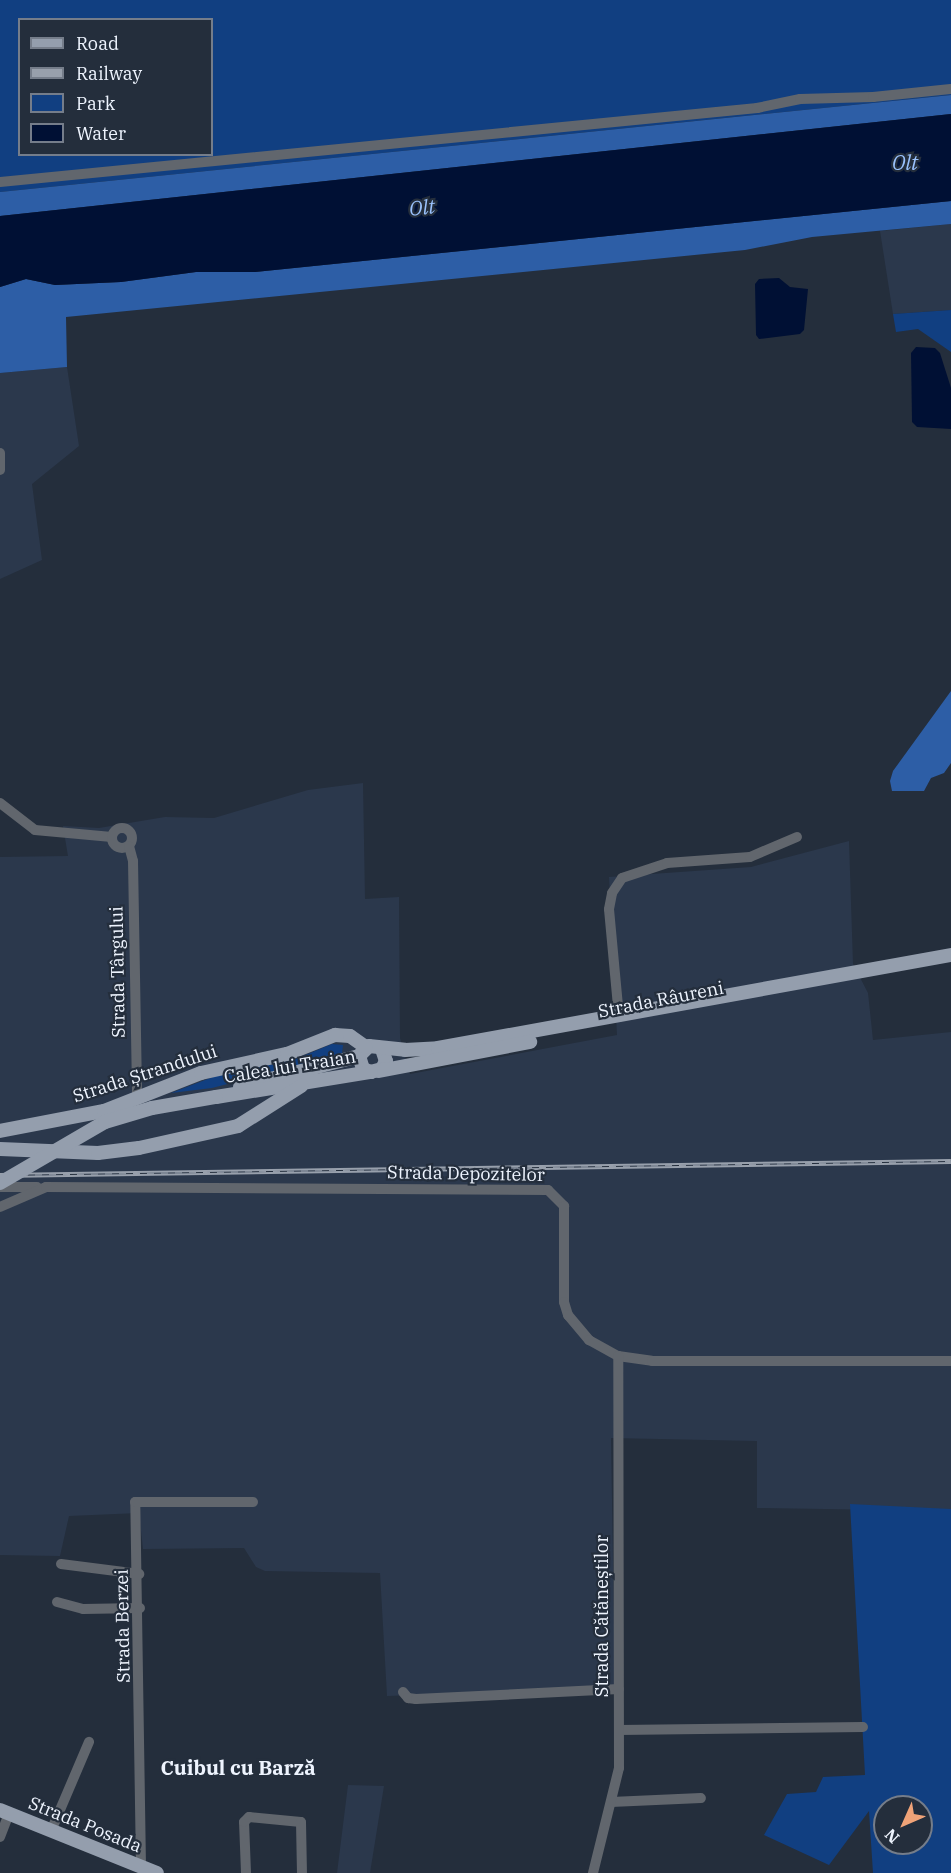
<!DOCTYPE html>
<meta charset="utf-8">
<style>
body{margin:0}
#map{position:relative;width:951px;height:1873px;overflow:hidden;background:#242e3c;font-family:"IBM Plex Serif",serif}
div>[style]{position:absolute}
[style*='--x']{left:calc(var(--x)*1px);top:calc(var(--y)*1px);width:calc(var(--w)*1px);rotate:calc(var(--a)*1deg)}
.built>*{inset:0;background:#2b384c}
.green>*{inset:0;background:#113f81}
.forest>*{inset:0;background:#2d5ea6}
.water>*{inset:0;background:#001034}
.minor>*{height:10px;margin:-5px;padding:0 5px;transform-origin:5px;border-radius:5px;background:#61666d}
.minor>.ring{margin:-5px;padding:0;box-sizing:content-box;background:none;border:10px solid #61666d;border-radius:50%}
.major>*{height:14px;margin:-7px;padding:0 7px;transform-origin:7px;border-radius:7px;background:#949ead}
.rail>*{height:4.5px;margin-top:-2.25px;transform-origin:0;background:repeating-linear-gradient(90deg,#242e3c 0 7px,#98a0ac 0 14px);box-sizing:border-box;border-block:2px solid #98a0ac}
.major-bridge>*{height:14px;margin:-7px;padding:0 7px;transform-origin:7px;border-radius:7px;background:#949ead}
span{translate:-50% -50%;white-space:nowrap;text-align:center;line-height:1.15;-webkit-text-stroke:4.5px #242e3c;paint-order:stroke}
.street-label{font-size:18px;color:#eef4fe}
.water-label{font-size:20px;color:#9ac2fd;font-style:italic}
.neighbourhood-label{font-size:20px;color:#eef4fe;font-weight:700}
.legend{position:absolute;left:18px;top:18px;width:195px;height:138px;box-sizing:border-box;background:#242e3c;border:2px solid #757d8a;margin:0;padding:8px 10px;list-style:none;font-size:18px;color:#eef4fe}
.legend li{display:flex;align-items:center;gap:12px;height:30px}
.legend b{width:30px;border:2px solid #757d8a}
.north{position:absolute;left:873px;top:1795px;width:60px;height:60px;box-sizing:border-box;background:#242e3c;border:2px solid #757d8a;border-radius:50%;rotate:225deg;font-size:16px;font-weight:700;line-height:24px;text-align:center;color:#eef4fe}
.north::after{content:'';display:block;margin:auto;width:21px;height:27px;background:#f0a378;clip-path:polygon(50% 0,100% 100%,50% 72%,0 100%)}
</style>
<div id="map">
<div class="built">
<div style="clip-path:polygon(951px 224px,951px 310px,893px 314px,880px 231px)"></div>
<div style="clip-path:polygon(67px 367px,79px 446px,32px 484px,42px 560px,0 579px,0 373px)"></div>
<div style="clip-path:polygon(363px 783px,365px 899px,399px 897px,400px 1038px,410px 1074px,617px 1035px,609px 877px,751px 867px,849px 841px,853px 964px,868px 993px,873px 1040px,951px 1032px,951px 1511px,757px 1508px,757px 1441px,611px 1438px,615px 1688px,387px 1696px,380px 1573px,265px 1571px,256px 1567px,244px 1548px,143px 1549px,139px 1513px,69px 1516px,60px 1556px,0 1555px,0 857px,68px 856px,63px 826px,99px 828px,165px 817px,214px 818px,308px 790px)"></div>
<div style="clip-path:polygon(348px 1785px,384px 1786px,370px 1873px,337px 1873px)"></div>
</div>
<div class="green">
<div style="clip-path:polygon(evenodd,0 0,951px 0,951px 95px,0 192px,0 0,20px 20px,212px 20px,212px 154px,20px 154px,20px 20px)"></div>
<div style="clip-path:polygon(951px 310px,951px 352px,918px 329px,896px 332px,893px 314px)"></div>
<div style="clip-path:polygon(332px 1044px,343px 1045px,342px 1054px,212px 1088px,171px 1093px,221px 1074px,291px 1061px)"></div>
<div style="clip-path:polygon(evenodd,850px 1504px,951px 1509px,951px 1873px,873px 1873px,869px 1811px,829px 1865px,764px 1835px,787px 1794px,816px 1792px,823px 1777px,865px 1775px,850px 1504px,885px 1807px,921px 1807px,921px 1843px,885px 1843px,885px 1807px)"></div>
</div>
<div class="forest">
<div style="clip-path:polygon(951px 95px,951px 114px,0 216px,0 192px)"></div>
<div style="clip-path:polygon(951px 201px,951px 224px,812px 237px,745px 250px,66px 317px,67px 367px,0 373px,0 287px,26px 279px,55px 285px,121px 282px,196px 272px,255px 272px)"></div>
<div style="clip-path:polygon(951px 691px,951px 763px,944px 773px,931px 778px,924px 791px,892px 791px,890px 781px,893px 771px)"></div>
</div>
<div class="water">
<div style="clip-path:polygon(951px 114px,951px 201px,255px 272px,196px 272px,121px 282px,55px 285px,26px 279px,0 287px,0 216px)"></div>
<div style="clip-path:polygon(779px 278px,790px 287px,808px 289px,804px 330px,800px 334px,759px 339px,756px 335px,755px 284px,759px 279px)"></div>
<div style="clip-path:polygon(916px 347px,935px 348px,940px 353px,951px 388px,951px 429px,917px 427px,912px 422px,911px 353px)"></div>
</div>
<div class="minor">
<div style="--x:0;--y:182;--w:761;--a:-5.58"></div>
<div style="--x:757;--y:108;--w:44;--a:-11.8"></div>
<div style="--x:800;--y:99;--w:73;--a:-1.6"></div>
<div style="--x:873;--y:97;--w:78;--a:-5.9"></div>
<div style="--x:0;--y:453;--w:17;--a:90"></div>
<div style="--x:0;--y:803;--w:44;--a:37.6"></div>
<div style="--x:35;--y:830;--w:77;--a:5.2"></div>
<div class="ring" style="left:112px;top:828px;width:10px;height:10px"></div>
<div style="--x:129;--y:846;--w:16;--a:75"></div>
<div style="--x:133;--y:861;--w:238;--a:89"></div>
<div style="--x:619;--y:1017;--w:108;--a:-95.3"></div>
<div style="--x:609;--y:909;--w:16;--a:-79"></div>
<div style="--x:612;--y:893;--w:18;--a:-56"></div>
<div style="--x:622;--y:878;--w:47;--a:-18.4"></div>
<div style="--x:667;--y:863;--w:83;--a:-4.1"></div>
<div style="--x:750;--y:857;--w:51;--a:-23.1"></div>
<div style="--x:0;--y:1187;--w:37;--a:0"></div>
<div style="--x:0;--y:1207;--w:50;--a:-23.5"></div>
<div style="--x:46;--y:1187;--w:502;--a:0.34"></div>
<div style="--x:548;--y:1190;--w:23;--a:45"></div>
<div style="--x:564;--y:1206;--w:96;--a:90"></div>
<div style="--x:564;--y:1302;--w:14;--a:73"></div>
<div style="--x:568;--y:1315;--w:33;--a:50"></div>
<div style="--x:589;--y:1340;--w:33;--a:29"></div>
<div style="--x:618;--y:1356;--w:34;--a:8"></div>
<div style="--x:652;--y:1361;--w:299;--a:0"></div>
<div style="--x:61;--y:1564;--w:79;--a:7.3"></div>
<div style="--x:57;--y:1602;--w:27;--a:15"></div>
<div style="--x:83;--y:1609;--w:57;--a:-1"></div>
<div style="--x:403;--y:1692;--w:8;--a:50"></div>
<div style="--x:408;--y:1698;--w:8;--a:7"></div>
<div style="--x:416;--y:1699;--w:203;--a:-2.8"></div>
<div style="--x:619;--y:1730;--w:244;--a:-0.7"></div>
<div style="--x:611;--y:1802;--w:90;--a:-2.5"></div>
<div style="--x:51;--y:1831;--w:97;--a:-66.9"></div>
<div style="--x:0;--y:1837;--w:25;--a:-69"></div>
<div style="--x:141;--y:1867;--w:365;--a:-90.9"></div>
<div style="--x:135;--y:1502;--w:118;--a:0"></div>
<div style="--x:246;--y:1873;--w:51;--a:-92.2"></div>
<div style="--x:244;--y:1822;--w:7;--a:-45"></div>
<div style="--x:249;--y:1817;--w:52;--a:5.5"></div>
<div style="--x:301;--y:1822;--w:51;--a:88.9"></div>
<div style="--x:593;--y:1873;--w:108;--a:-76.1"></div>
<div style="--x:619;--y:1768;--w:412;--a:-90.1"></div>
</div>
<div class="major">
<div style="--x:382;--y:1049;--w:13;--a:72"></div>
<div style="--x:386;--y:1061;--w:9;--a:117"></div>
<div style="--x:382;--y:1069;--w:11;--a:165"></div>
<div style="--x:371;--y:1072;--w:9;--a:-159"></div>
<div style="--x:363;--y:1069;--w:14;--a:-107"></div>
<div style="--x:359;--y:1056;--w:14;--a:-45"></div>
<div style="--x:369;--y:1046;--w:36;--a:6"></div>
<div style="--x:405;--y:1050;--w:33;--a:-3"></div>
<div style="--x:438;--y:1048;--w:521;--a:-10.28"></div>
<div style="--x:379;--y:1071;--w:154;--a:-10.9"></div>
<div style="--x:240;--y:1087;--w:123;--a:-14.6"></div>
<div style="--x:216;--y:1097;--w:157;--a:-9.2"></div>
<div style="--x:0;--y:1131;--w:106;--a:-10.9"></div>
<div style="--x:104;--y:1111;--w:104;--a:-21.4"></div>
<div style="--x:201;--y:1073;--w:88;--a:-12.5"></div>
<div style="--x:287;--y:1054;--w:52;--a:-21.6"></div>
<div style="--x:335;--y:1035;--w:15;--a:4"></div>
<div style="--x:350;--y:1036;--w:19;--a:35"></div>
<div style="--x:0;--y:1149;--w:98;--a:2.3"></div>
<div style="--x:98;--y:1153;--w:41;--a:-7"></div>
<div style="--x:139;--y:1148;--w:101;--a:-12.5"></div>
<div style="--x:238;--y:1126;--w:75;--a:-32.4"></div>
<div style="--x:0;--y:1810;--w:169;--a:21.9"></div>
</div>
<div class="rail">
<div style="--x:0;--y:1175;--w:951;--a:-0.84"></div>
</div>
<div class="major-bridge">
<div style="--x:0;--y:1183;--w:121;--a:-30.2"></div>
<div style="--x:105;--y:1122;--w:49;--a:-16.6"></div>
<div style="--x:152;--y:1108;--w:65;--a:-9.8"></div>
</div>
<div class="street-label">
<span style="left:118px;top:972px;rotate:-91deg">Strada Târgului</span>
<span style="left:661px;top:1000px;rotate:-11deg">Strada Râureni</span>
<span style="left:290px;top:1067px;rotate:-9deg">Calea lui Traian</span>
<span style="left:145px;top:1074px;rotate:-18deg">Strada Ștrandului</span>
<span style="left:466px;top:1174px;rotate:1deg">Strada Depozitelor</span>
<span style="left:602px;top:1616px;rotate:-90deg">Strada Cătăneștilor</span>
<span style="left:123px;top:1626px;rotate:-91deg">Strada Berzei</span>
<span style="left:85px;top:1825px;rotate:22deg">Strada Posada</span>
</div>
<div class="water-label">
<span style="left:905px;top:162px">Olt</span>
<span style="left:422px;top:207px;rotate:-6deg">Olt</span>
</div>
<div class="neighbourhood-label">
<span style="left:238px;top:1767px">Cuibul cu Barză</span>
</div>
<ul class="legend">
<li><b style="height:8px;background:#949ead"></b>Road</li>
<li><b style="height:8px;background:#98a0ac"></b>Railway</li>
<li><b style="height:16px;background:#113f81"></b>Park</li>
<li><b style="height:16px;background:#001034"></b>Water</li>
</ul>
<div class="north">N</div>
</div>
